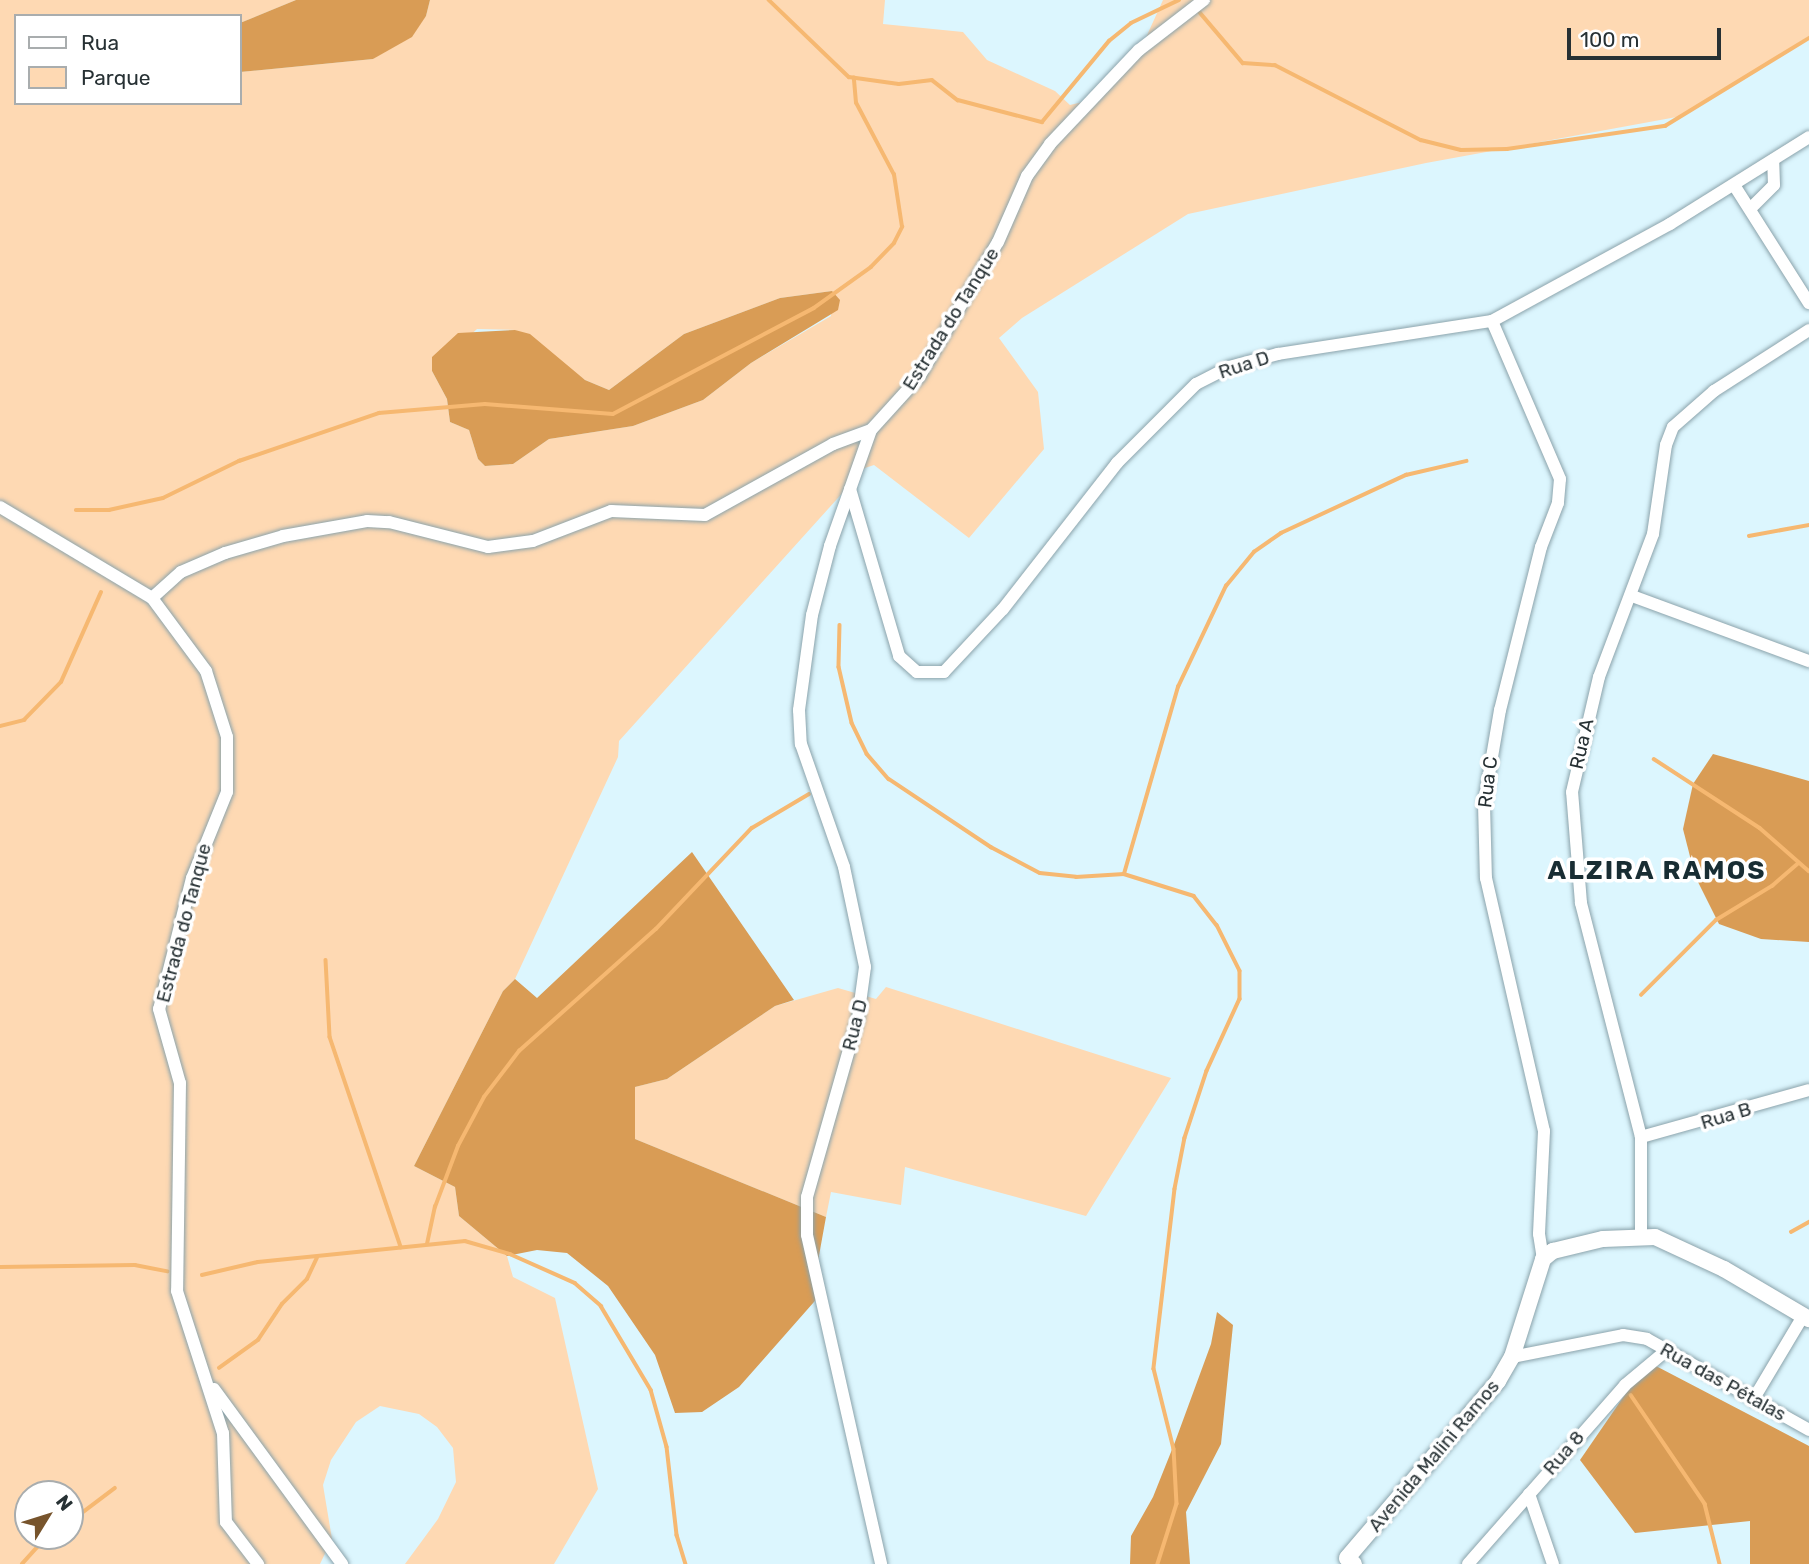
<!DOCTYPE html>
<meta charset="utf-8">
<style>
body{margin:0}
#map{position:relative;width:1809px;height:1564px;overflow:hidden;background:#dcf6fe;font-family:Rubik,sans-serif}
div>[style]{position:absolute}
[style*='--x']{left:calc(var(--x)*1px);top:calc(var(--y)*1px);width:calc(var(--w)*1px);rotate:calc(var(--a)*1deg)}
.green>*{inset:0;background:#fed9b3}
.forest>*{inset:0;background:#d99c55}
.stream>*{height:3.5px;margin:-1.75px;padding:0 1.75px;transform-origin:1.75px;border-radius:1.75px;background:#f6b871}
.roads{filter:drop-shadow(0 0 2px #8ba3ab) drop-shadow(0 0 2px #8ba3ab)}
.minor>*{height:12px;margin:-6px;padding:0 6px;transform-origin:6px;border-radius:6px;background:#fff}
.tertiary>*{height:16px;margin:-8px;padding:0 8px;transform-origin:8px;border-radius:8px;background:#fff}
span{translate:-50% -50%;white-space:nowrap;text-align:center;line-height:1.15;-webkit-text-stroke:7px #fff;paint-order:stroke}
.street-label{font-size:19px;color:#273134}
.district-label{font-size:26px;color:#182d33;font-weight:700;letter-spacing:2px}
.legend{position:absolute;left:14px;top:14px;width:228px;height:91px;box-sizing:border-box;background:#fff;border:2px solid #a9adae;margin:0;padding:9px 12px;list-style:none;font-size:21px;color:#273134}
.legend li{display:flex;align-items:center;gap:14px;height:35px}
.legend b{width:35px;border:2px solid #a9adae}
.north{position:absolute;left:14px;top:1480px;width:70px;height:70px;box-sizing:border-box;background:#fff;border:2px solid #a9adae;border-radius:50%;rotate:52deg;font-size:19px;font-weight:700;line-height:28px;text-align:center;color:#273134}
.north::after{content:'';display:block;margin:auto;width:24px;height:32px;background:#77542c;clip-path:polygon(50% 0,100% 100%,50% 72%,0 100%)}
.scale{position:absolute;left:1567px;top:28px;width:154px;height:32px;box-sizing:border-box;border:4px solid #273134;border-top:0;padding-left:9px;font-size:21px;line-height:24px;white-space:nowrap;color:#273134;-webkit-text-stroke:5px #fff;paint-order:stroke}
</style>
<div id="map">
<div class="green">
<div style="clip-path:polygon(evenodd,0 0,296px 0,240px 23px,240px 16px,16px 16px,16px 103px,240px 103px,240px 72px,373px 59px,426px 16px,430px 0,885px 0,883px 24px,963px 32px,987px 60px,1055px 91px,1070px 105px,1095px 99px,1138px 55px,1163px 0,1809px 0,1809px 36px,1682px 116px,1426px 163px,1188px 214px,1022px 318px,999px 338px,1038px 392px,1044px 449px,969px 538px,874px 465px,865px 468px,619px 741px,618px 757px,515px 979px,503px 991px,414px 1166px,455px 1187px,459px 1216px,507px 1256px,513px 1277px,555px 1298px,598px 1489px,554px 1564px,405px 1564px,438px 1519px,456px 1482px,453px 1448px,437px 1427px,419px 1414px,380px 1406px,356px 1422px,331px 1460px,323px 1485px,332px 1539px,320px 1564px,0 1564px,0 0,832px 291px,831px 316px,751px 363px,703px 400px,633px 426px,549px 439px,513px 464px,485px 466px,478px 459px,469px 430px,450px 422px,447px 399px,432px 371px,477px 329px,515px 330px,585px 380px,609px 390px,684px 334px,780px 298px,832px 291px,0 0,28px 1494px,70px 1494px,70px 1536px,28px 1536px,28px 1494px)"></div>
<div style="clip-path:polygon(886px 987px,1171px 1078px,1086px 1216px,905px 1167px,901px 1205px,831px 1192px,826px 1217px,635px 1139px,635px 1087px,667px 1079px,775px 1006px,838px 988px,876px 999px)"></div>
</div>
<div class="forest">
<div style="clip-path:polygon(296px 0,430px 0,426px 16px,412px 37px,373px 59px,240px 72px,240px 23px)"></div>
<div style="clip-path:polygon(832px 291px,840px 300px,838px 310px,751px 363px,703px 400px,633px 426px,549px 439px,513px 464px,485px 466px,478px 459px,469px 430px,450px 422px,447px 399px,432px 371px,432px 357px,458px 333px,515px 330px,530px 334px,585px 380px,609px 390px,684px 334px,780px 298px)"></div>
<div style="clip-path:polygon(1713px 754px,1809px 781px,1809px 942px,1761px 939px,1719px 924px,1695px 876px,1683px 829px,1693px 784px)"></div>
<div style="clip-path:polygon(692px 852px,794px 1000px,775px 1006px,667px 1079px,635px 1087px,635px 1139px,826px 1217px,816px 1272px,821px 1294px,739px 1387px,702px 1412px,675px 1413px,655px 1355px,608px 1286px,567px 1253px,537px 1250px,507px 1256px,459px 1216px,455px 1187px,414px 1166px,503px 991px,515px 979px,537px 998px)"></div>
<div style="clip-path:polygon(1217px 1312px,1233px 1325px,1221px 1444px,1186px 1512px,1190px 1564px,1130px 1564px,1131px 1536px,1153px 1497px,1175px 1442px,1211px 1344px)"></div>
<div style="clip-path:polygon(1654px 1365px,1809px 1446px,1809px 1564px,1750px 1564px,1750px 1521px,1635px 1533px,1580px 1460px,1635px 1380px)"></div>
</div>
<div class="stream">
<div style="--x:769;--y:0;--w:111;--a:43.9"></div>
<div style="--x:849;--y:77;--w:50;--a:8"></div>
<div style="--x:899;--y:84;--w:33;--a:-7"></div>
<div style="--x:932;--y:80;--w:33;--a:38"></div>
<div style="--x:958;--y:100;--w:87;--a:14.7"></div>
<div style="--x:1042;--y:122;--w:105;--a:-50.4"></div>
<div style="--x:1109;--y:41;--w:28;--a:-39"></div>
<div style="--x:1131;--y:23;--w:53;--a:-25.6"></div>
<div style="--x:1197;--y:9;--w:71;--a:49.6"></div>
<div style="--x:1243;--y:63;--w:32;--a:4"></div>
<div style="--x:1275;--y:65;--w:164;--a:27.2"></div>
<div style="--x:1421;--y:140;--w:41;--a:14"></div>
<div style="--x:1461;--y:150;--w:46;--a:-1.2"></div>
<div style="--x:1507;--y:149;--w:160;--a:-8.3"></div>
<div style="--x:1665;--y:126;--w:169;--a:-31.4"></div>
<div style="--x:76;--y:510;--w:33;--a:0"></div>
<div style="--x:109;--y:510;--w:55;--a:-12.5"></div>
<div style="--x:163;--y:498;--w:85;--a:-26"></div>
<div style="--x:239;--y:461;--w:148;--a:-18.9"></div>
<div style="--x:379;--y:413;--w:106;--a:-4.9"></div>
<div style="--x:485;--y:404;--w:128;--a:4.5"></div>
<div style="--x:613;--y:414;--w:227;--a:-27.8"></div>
<div style="--x:814;--y:308;--w:70;--a:-35.7"></div>
<div style="--x:871;--y:267;--w:33;--a:-46"></div>
<div style="--x:894;--y:243;--w:18;--a:-63"></div>
<div style="--x:902;--y:227;--w:53;--a:-98.7"></div>
<div style="--x:894;--y:175;--w:81;--a:-117.8"></div>
<div style="--x:856;--y:103;--w:25;--a:-95"></div>
<div style="--x:1749;--y:536;--w:61;--a:-10.4"></div>
<div style="--x:840;--y:625;--w:42;--a:91.4"></div>
<div style="--x:839;--y:667;--w:57;--a:76.9"></div>
<div style="--x:852;--y:723;--w:34;--a:64"></div>
<div style="--x:867;--y:754;--w:33;--a:49"></div>
<div style="--x:889;--y:779;--w:123;--a:33.7"></div>
<div style="--x:991;--y:847;--w:55;--a:28"></div>
<div style="--x:1040;--y:873;--w:36;--a:6"></div>
<div style="--x:1076;--y:877;--w:48;--a:-3.6"></div>
<div style="--x:1124;--y:874;--w:73;--a:17.4"></div>
<div style="--x:1194;--y:896;--w:37;--a:52"></div>
<div style="--x:1217;--y:925;--w:51;--a:63.4"></div>
<div style="--x:1240;--y:971;--w:28;--a:90"></div>
<div style="--x:1240;--y:999;--w:79;--a:114.6"></div>
<div style="--x:1207;--y:1071;--w:71;--a:108.2"></div>
<div style="--x:1185;--y:1138;--w:52;--a:101.1"></div>
<div style="--x:1175;--y:1189;--w:181;--a:96.7"></div>
<div style="--x:1154;--y:1369;--w:82;--a:76"></div>
<div style="--x:1174;--y:1449;--w:55;--a:86.9"></div>
<div style="--x:1177;--y:1504;--w:63;--a:107.6"></div>
<div style="--x:0;--y:726;--w:25;--a:-14"></div>
<div style="--x:24;--y:720;--w:53;--a:-45.8"></div>
<div style="--x:61;--y:682;--w:98;--a:-66"></div>
<div style="--x:1654;--y:759;--w:126;--a:33.1"></div>
<div style="--x:1760;--y:828;--w:65;--a:41.3"></div>
<div style="--x:1124;--y:874;--w:195;--a:-73.9"></div>
<div style="--x:1178;--y:687;--w:112;--a:-64.6"></div>
<div style="--x:1226;--y:586;--w:44;--a:-50.5"></div>
<div style="--x:1254;--y:552;--w:33;--a:-35"></div>
<div style="--x:1281;--y:533;--w:138;--a:-24.9"></div>
<div style="--x:1406;--y:475;--w:62;--a:-13.1"></div>
<div style="--x:326;--y:960;--w:77;--a:87"></div>
<div style="--x:330;--y:1037;--w:222;--a:71.3"></div>
<div style="--x:1641;--y:995;--w:106;--a:-45"></div>
<div style="--x:1716;--y:920;--w:66;--a:-31.3"></div>
<div style="--x:1772;--y:886;--w:35;--a:-41"></div>
<div style="--x:1791;--y:1232;--w:21;--a:-29"></div>
<div style="--x:427;--y:1244;--w:38;--a:-78"></div>
<div style="--x:435;--y:1207;--w:65;--a:-69.3"></div>
<div style="--x:458;--y:1146;--w:55;--a:-62"></div>
<div style="--x:484;--y:1097;--w:58;--a:-52.7"></div>
<div style="--x:519;--y:1051;--w:183;--a:-41.7"></div>
<div style="--x:656;--y:929;--w:139;--a:-46.5"></div>
<div style="--x:752;--y:828;--w:66;--a:-30.8"></div>
<div style="--x:0;--y:1267;--w:135;--a:-0.8"></div>
<div style="--x:135;--y:1265;--w:33;--a:11"></div>
<div style="--x:202;--y:1275;--w:57;--a:-13.1"></div>
<div style="--x:258;--y:1262;--w:208;--a:-5.8"></div>
<div style="--x:465;--y:1241;--w:47;--a:16.1"></div>
<div style="--x:510;--y:1254;--w:71;--a:24"></div>
<div style="--x:575;--y:1283;--w:35;--a:41"></div>
<div style="--x:601;--y:1306;--w:98;--a:59.2"></div>
<div style="--x:651;--y:1390;--w:59;--a:74.3"></div>
<div style="--x:667;--y:1447;--w:89;--a:83.5"></div>
<div style="--x:677;--y:1535;--w:30;--a:73"></div>
<div style="--x:219;--y:1368;--w:48;--a:-35.7"></div>
<div style="--x:258;--y:1340;--w:43;--a:-56.3"></div>
<div style="--x:282;--y:1304;--w:35;--a:-45"></div>
<div style="--x:307;--y:1279;--w:23;--a:-65"></div>
<div style="--x:1631;--y:1395;--w:132;--a:55.8"></div>
<div style="--x:1705;--y:1504;--w:62;--a:76"></div>
<div style="--x:70;--y:1522;--w:56;--a:-37.1"></div>
<div style="--x:22;--y:1564;--w:38;--a:-48"></div>
</div>
<div class="roads">
<div class="minor">
<div style="--x:1734;--y:185;--w:140;--a:57.6"></div>
<div style="--x:1750;--y:209;--w:34;--a:-45"></div>
<div style="--x:1774;--y:185;--w:25;--a:-92"></div>
<div style="--x:1492;--y:321;--w:172;--a:66.7"></div>
<div style="--x:1560;--y:479;--w:24;--a:95"></div>
<div style="--x:1558;--y:503;--w:47;--a:111.1"></div>
<div style="--x:1541;--y:547;--w:168;--a:104.1"></div>
<div style="--x:1500;--y:710;--w:95;--a:99.7"></div>
<div style="--x:1484;--y:804;--w:74;--a:88.5"></div>
<div style="--x:1486;--y:878;--w:260;--a:77.1"></div>
<div style="--x:1544;--y:1131;--w:103;--a:92.8"></div>
<div style="--x:1539;--y:1234;--w:25;--a:81"></div>
<div style="--x:871;--y:430;--w:123;--a:109.5"></div>
<div style="--x:830;--y:546;--w:71;--a:104.6"></div>
<div style="--x:812;--y:615;--w:96;--a:97.8"></div>
<div style="--x:799;--y:710;--w:34;--a:87"></div>
<div style="--x:801;--y:744;--w:130;--a:70.7"></div>
<div style="--x:844;--y:867;--w:102;--a:78.1"></div>
<div style="--x:865;--y:967;--w:51;--a:97.8"></div>
<div style="--x:858;--y:1018;--w:186;--a:105.9"></div>
<div style="--x:807;--y:1197;--w:38;--a:90"></div>
<div style="--x:807;--y:1235;--w:337;--a:77.3"></div>
<div style="--x:850;--y:489;--w:174;--a:73.6"></div>
<div style="--x:899;--y:656;--w:24;--a:42"></div>
<div style="--x:917;--y:672;--w:27;--a:0"></div>
<div style="--x:944;--y:672;--w:86;--a:-46.9"></div>
<div style="--x:1003;--y:609;--w:185;--a:-52"></div>
<div style="--x:1117;--y:463;--w:112;--a:-45"></div>
<div style="--x:1196;--y:384;--w:37;--a:-27"></div>
<div style="--x:1229;--y:367;--w:51;--a:-14.9"></div>
<div style="--x:1278;--y:354;--w:217;--a:-8.8"></div>
<div style="--x:1492;--y:321;--w:203;--a:-28.6"></div>
<div style="--x:1670;--y:224;--w:164;--a:-32"></div>
<div style="--x:0;--y:507;--w:177;--a:30.9"></div>
<div style="--x:152;--y:598;--w:91;--a:53.5"></div>
<div style="--x:206;--y:671;--w:69;--a:72.3"></div>
<div style="--x:227;--y:737;--w:55;--a:90"></div>
<div style="--x:227;--y:792;--w:93;--a:112.1"></div>
<div style="--x:192;--y:878;--w:135;--a:104.1"></div>
<div style="--x:159;--y:1009;--w:77;--a:74.2"></div>
<div style="--x:180;--y:1083;--w:208;--a:90.8"></div>
<div style="--x:177;--y:1291;--w:149;--a:72.1"></div>
<div style="--x:223;--y:1433;--w:89;--a:88.1"></div>
<div style="--x:226;--y:1522;--w:53;--a:52.7"></div>
<div style="--x:1632;--y:596;--w:189;--a:20.2"></div>
<div style="--x:152;--y:598;--w:39;--a:-42"></div>
<div style="--x:181;--y:572;--w:48;--a:-23.4"></div>
<div style="--x:225;--y:553;--w:60;--a:-16.3"></div>
<div style="--x:283;--y:536;--w:85;--a:-10.1"></div>
<div style="--x:367;--y:521;--w:22;--a:3"></div>
<div style="--x:389;--y:522;--w:102;--a:14.2"></div>
<div style="--x:488;--y:547;--w:45;--a:-7.6"></div>
<div style="--x:533;--y:541;--w:84;--a:-21"></div>
<div style="--x:611;--y:511;--w:94;--a:2.4"></div>
<div style="--x:705;--y:515;--w:146;--a:-29"></div>
<div style="--x:833;--y:444;--w:40;--a:-20.2"></div>
<div style="--x:871;--y:430;--w:72;--a:-47.8"></div>
<div style="--x:919;--y:377;--w:156;--a:-59.7"></div>
<div style="--x:998;--y:242;--w:72;--a:-66.3"></div>
<div style="--x:1027;--y:176;--w:39;--a:-54"></div>
<div style="--x:1050;--y:144;--w:129;--a:-46.6"></div>
<div style="--x:1139;--y:50;--w:82;--a:-37.6"></div>
<div style="--x:1641;--y:1137;--w:174;--a:-15.6"></div>
<div style="--x:1641;--y:1235;--w:98;--a:-90"></div>
<div style="--x:1641;--y:1137;--w:242;--a:-104.4"></div>
<div style="--x:1581;--y:903;--w:111;--a:-94.6"></div>
<div style="--x:1572;--y:792;--w:118;--a:-76.8"></div>
<div style="--x:1599;--y:677;--w:153;--a:-69.3"></div>
<div style="--x:1653;--y:534;--w:90;--a:-81.7"></div>
<div style="--x:1666;--y:445;--w:19;--a:-69"></div>
<div style="--x:1673;--y:427;--w:55;--a:-41.3"></div>
<div style="--x:1714;--y:391;--w:113;--a:-32.7"></div>
<div style="--x:1512;--y:1357;--w:113;--a:-11.2"></div>
<div style="--x:1623;--y:1335;--w:24;--a:9"></div>
<div style="--x:1647;--y:1339;--w:186;--a:29.3"></div>
<div style="--x:214;--y:1389;--w:217;--a:53.8"></div>
<div style="--x:1753;--y:1400;--w:98;--a:-59.2"></div>
<div style="--x:1529;--y:1494;--w:74;--a:71.1"></div>
<div style="--x:1468;--y:1564;--w:238;--a:-48.7"></div>
<div style="--x:1625;--y:1385;--w:56;--a:-39.9"></div>
</div>
<div class="tertiary">
<div style="--x:1354;--y:1564;--w:9;--a:-139"></div>
<div style="--x:1347;--y:1558;--w:233;--a:-49.5"></div>
<div style="--x:1498;--y:1381;--w:28;--a:-60"></div>
<div style="--x:1512;--y:1357;--w:103;--a:-72.4"></div>
<div style="--x:1543;--y:1259;--w:13;--a:-39"></div>
<div style="--x:1553;--y:1251;--w:51;--a:-13.5"></div>
<div style="--x:1603;--y:1239;--w:52;--a:-2.2"></div>
<div style="--x:1655;--y:1237;--w:76;--a:24.9"></div>
<div style="--x:1724;--y:1269;--w:99;--a:30.5"></div>
</div>
</div>
<div class="street-label">
<span style="left:951px;top:319px;rotate:-58deg">Estrada do Tanque</span>
<span style="left:1244px;top:365px;rotate:-18deg">Rua D</span>
<span style="left:1582px;top:744px;rotate:-77deg">Rua A</span>
<span style="left:1488px;top:782px;rotate:-83deg">Rua C</span>
<span style="left:184px;top:923px;rotate:-75deg">Estrada do Tanque</span>
<span style="left:855px;top:1025px;rotate:-76deg">Rua D</span>
<span style="left:1726px;top:1116px;rotate:-17deg">Rua B</span>
<span style="left:1723px;top:1382px;rotate:29deg">Rua das Pétalas</span>
<span style="left:1564px;top:1453px;rotate:-49deg">Rua 8</span>
<span style="left:1434px;top:1456px;rotate:-50deg">Avenida Malini Ramos</span>
</div>
<div class="district-label">
<span style="left:1657px;top:871px">ALZIRA RAMOS</span>
</div>
<ul class="legend">
<li><b style="height:9px;background:#fff"></b>Rua</li>
<li><b style="height:19px;background:#fed9b3"></b>Parque</li>
</ul>
<div class="north">N</div>
<div class="scale">100 m</div>
</div>
